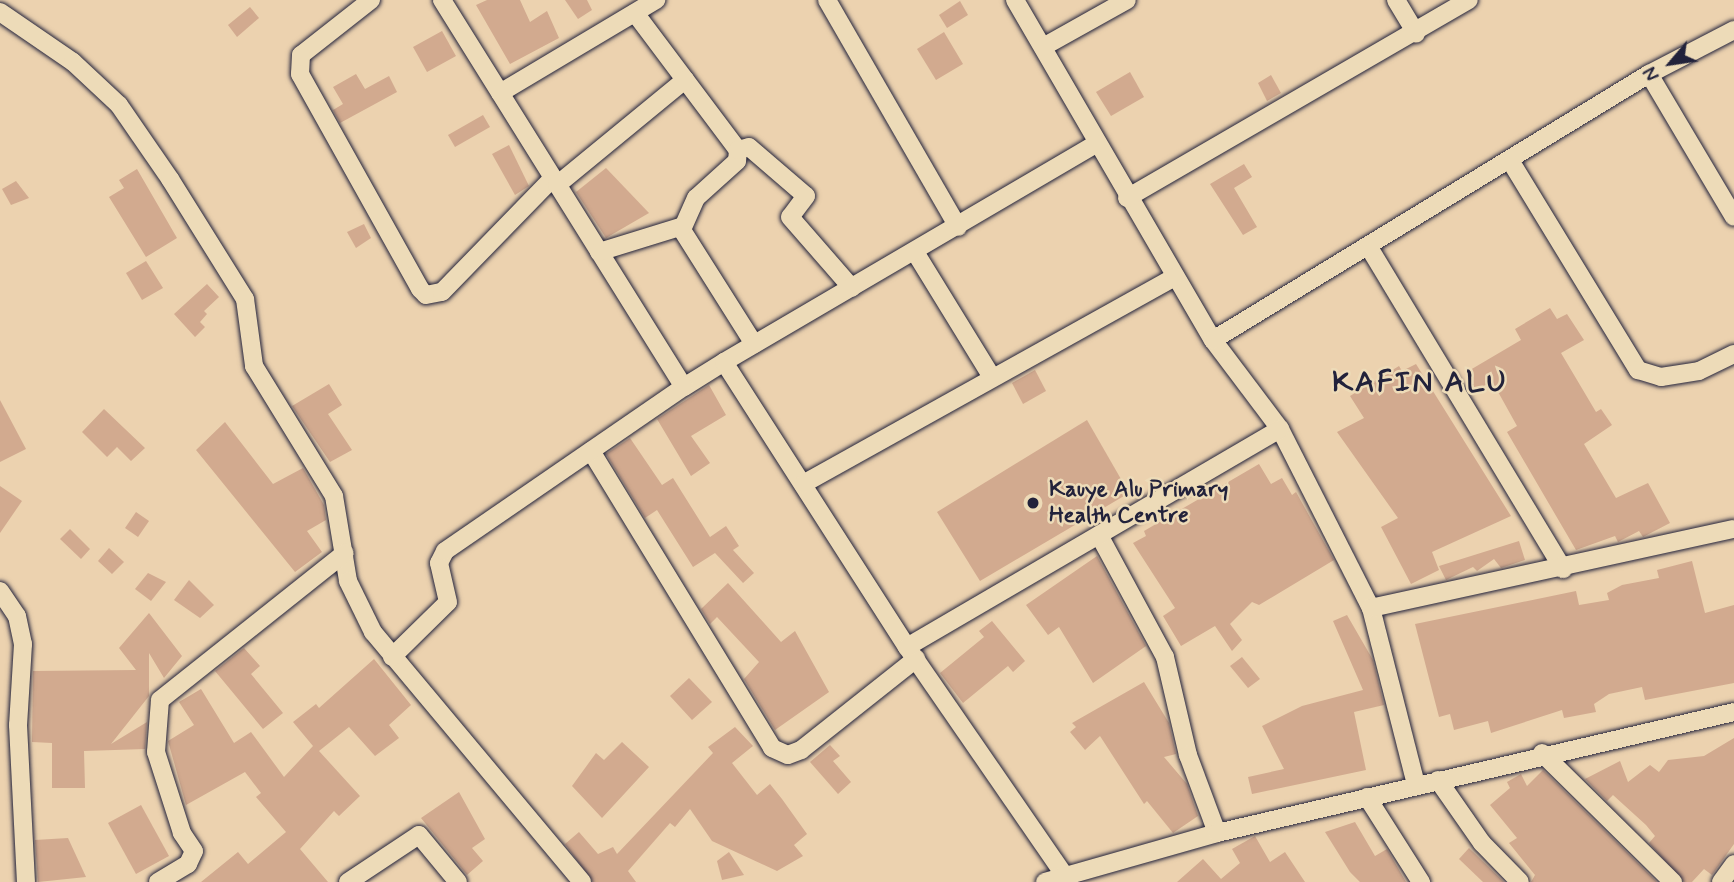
<!DOCTYPE html>
<style>
body{margin:0}
#map{position:relative;width:1734px;height:882px;overflow:hidden;background:#ecd2af;font-family:Mynerve,sans-serif}
div>[style]{position:absolute}
[style*='--x']{left:calc(var(--x)*1px);top:calc(var(--y)*1px);width:calc(var(--w)*1px);rotate:calc(var(--a)*1deg)}
.building>*{inset:0;background:#d2aa8f}
.roads{filter:drop-shadow(0 0 2px #22223b) drop-shadow(0 0 2px #22223b)}
.street>*{height:18px;margin:-9px;padding:0 9px;transform-origin:9px;border-radius:9px;background:#eddbb8}
.dots>*{width:19px;height:19px;translate:-50% -50%;box-sizing:border-box;border:4px solid #eddbb8;border-radius:50%}
span{translate:-50% -50%;white-space:nowrap;text-align:center;line-height:1.15;-webkit-text-stroke:5px #eddbb8;paint-order:stroke}
.poi-label{font-size:23px;color:#22223b;font-weight:700}
.left{translate:0 -50%;text-align:left}
.district-label{font-size:30px;color:#22223b;font-weight:700;letter-spacing:2px}
.north{position:absolute;left:1636px;top:28px;width:70px;height:70px;-webkit-text-stroke:5px #eddbb8;paint-order:stroke;rotate:241deg;font-size:19px;font-weight:700;line-height:28px;text-align:center;color:#22223b}
.north::after{content:'';display:block;margin:auto;width:24px;height:32px;background:#22223b;clip-path:polygon(50% 0,100% 100%,50% 72%,0 100%)}
</style>
<div id="map">
<div class="building">
<div style="clip-path:polygon(487px 0,520px 0,530px 22px,547px 11px,559px 38px,510px 64px,476px 5px)"></div>
<div style="clip-path:polygon(565px 0,587px 0,592px 10px,578px 19px)"></div>
<div style="clip-path:polygon(960px 1px,968px 15px,947px 28px,939px 15px)"></div>
<div style="clip-path:polygon(250px 7px,259px 18px,237px 37px,228px 25px)"></div>
<div style="clip-path:polygon(442px 31px,456px 56px,427px 72px,413px 47px)"></div>
<div style="clip-path:polygon(944px 32px,963px 64px,936px 80px,917px 49px)"></div>
<div style="clip-path:polygon(1130px 72px,1144px 97px,1111px 116px,1096px 92px)"></div>
<div style="clip-path:polygon(356px 74px,365px 89px,389px 76px,397px 92px,340px 123px,333px 110px,343px 104px,333px 87px)"></div>
<div style="clip-path:polygon(1271px 75px,1281px 93px,1267px 101px,1258px 83px)"></div>
<div style="clip-path:polygon(483px 115px,490px 127px,455px 147px,448px 135px)"></div>
<div style="clip-path:polygon(509px 145px,529px 186px,515px 195px,492px 154px)"></div>
<div style="clip-path:polygon(1244px 164px,1252px 177px,1234px 188px,1257px 227px,1243px 235px,1210px 184px)"></div>
<div style="clip-path:polygon(606px 168px,649px 213px,606px 238px,576px 192px)"></div>
<div style="clip-path:polygon(137px 169px,177px 238px,146px 257px,109px 197px,124px 188px,119px 180px)"></div>
<div style="clip-path:polygon(16px 181px,29px 198px,11px 205px,2px 189px)"></div>
<div style="clip-path:polygon(364px 224px,371px 238px,356px 248px,347px 232px)"></div>
<div style="clip-path:polygon(146px 261px,163px 288px,142px 300px,126px 273px)"></div>
<div style="clip-path:polygon(207px 284px,219px 297px,204px 311px,207px 314px,200px 322px,205px 327px,195px 337px,174px 314px)"></div>
<div style="clip-path:polygon(1550px 308px,1557px 319px,1567px 314px,1584px 340px,1561px 353px,1596px 412px,1601px 409px,1612px 425px,1584px 444px,1616px 498px,1648px 483px,1670px 523px,1643px 537px,1639px 531px,1618px 542px,1615px 536px,1576px 550px,1507px 432px,1517px 426px,1492px 381px,1475px 391px,1465px 373px,1521px 340px,1515px 329px)"></div>
<div style="clip-path:polygon(1416px 364px,1511px 516px,1432px 552px,1439px 570px,1411px 584px,1381px 527px,1398px 518px,1337px 432px,1364px 418px,1350px 396px,1399px 366px,1402px 371px)"></div>
<div style="clip-path:polygon(1035px 370px,1046px 391px,1023px 404px,1012px 383px)"></div>
<div style="clip-path:polygon(329px 384px,342px 405px,328px 414px,352px 450px,330px 462px,292px 406px)"></div>
<div style="clip-path:polygon(709px 385px,726px 415px,691px 436px,710px 463px,691px 476px,657px 419px)"></div>
<div style="clip-path:polygon(0 400px,26px 449px,0 462px)"></div>
<div style="clip-path:polygon(104px 409px,145px 448px,131px 461px,117px 447px,107px 457px,82px 432px)"></div>
<div style="clip-path:polygon(1087px 420px,1129px 493px,980px 581px,937px 512px)"></div>
<div style="clip-path:polygon(225px 422px,273px 484px,303px 468px,324px 505px,326px 520px,307px 531px,322px 552px,295px 572px,196px 450px)"></div>
<div style="clip-path:polygon(630px 438px,662px 485px,673px 478px,710px 537px,726px 526px,739px 546px,733px 550px,754px 573px,743px 583px,715px 553px,693px 567px,657px 510px,645px 518px,606px 454px)"></div>
<div style="clip-path:polygon(1259px 464px,1271px 484px,1282px 478px,1292px 495px,1296px 492px,1334px 560px,1259px 605px,1252px 602px,1230px 624px,1242px 640px,1232px 651px,1215px 626px,1181px 646px,1163px 616px,1175px 608px,1133px 543px,1146px 536px,1144px 531px)"></div>
<div style="clip-path:polygon(0 486px,22px 501px,0 533px)"></div>
<div style="clip-path:polygon(136px 512px,149px 521px,138px 537px,125px 528px)"></div>
<div style="clip-path:polygon(70px 529px,90px 549px,81px 559px,60px 539px)"></div>
<div style="clip-path:polygon(1519px 541px,1525px 560px,1501px 568px,1494px 559px,1477px 571px,1473px 567px,1446px 580px,1439px 566px)"></div>
<div style="clip-path:polygon(109px 548px,124px 562px,112px 574px,98px 561px)"></div>
<div style="clip-path:polygon(1097px 556px,1146px 646px,1093px 683px,1059px 627px,1048px 635px,1026px 605px)"></div>
<div style="clip-path:polygon(1692px 561px,1705px 613px,1734px 605px,1734px 683px,1645px 700px,1642px 687px,1609px 694px,1594px 704px,1596px 712px,1564px 718px,1562px 710px,1491px 733px,1488px 721px,1454px 730px,1450px 714px,1439px 717px,1415px 624px,1576px 591px,1579px 605px,1609px 600px,1607px 593px,1622px 585px,1659px 578px,1657px 570px)"></div>
<div style="clip-path:polygon(148px 573px,166px 582px,151px 601px,135px 589px)"></div>
<div style="clip-path:polygon(189px 580px,214px 605px,200px 618px,174px 600px)"></div>
<div style="clip-path:polygon(728px 583px,781px 642px,795px 631px,829px 692px,775px 730px,744px 679px,759px 662px,717px 617px,710px 624px,701px 609px)"></div>
<div style="clip-path:polygon(149px 613px,182px 656px,164px 678px,149px 653px,149px 696px,111px 744px,147px 722px,145px 749px,84px 751px,85px 788px,52px 788px,52px 743px,32px 742px,33px 671px,136px 670px,119px 648px)"></div>
<div style="clip-path:polygon(1347px 615px,1373px 660px,1384px 705px,1354px 712px,1366px 770px,1252px 794px,1248px 777px,1284px 769px,1262px 726px,1302px 706px,1363px 690px,1333px 621px)"></div>
<div style="clip-path:polygon(992px 621px,1025px 661px,1013px 672px,1008px 666px,963px 703px,940px 673px,984px 637px,979px 631px)"></div>
<div style="clip-path:polygon(244px 648px,260px 666px,251px 674px,283px 713px,263px 729px,215px 671px)"></div>
<div style="clip-path:polygon(1242px 657px,1260px 679px,1248px 688px,1230px 666px)"></div>
<div style="clip-path:polygon(374px 659px,411px 705px,389px 725px,399px 738px,375px 756px,349px 727px,319px 751px,360px 796px,339px 816px,334px 811px,300px 849px,328px 882px,201px 882px,238px 852px,248px 864px,286px 832px,256px 797px,261px 793px,245px 772px,186px 805px,168px 741px,194px 725px,179px 702px,201px 689px,234px 743px,251px 732px,284px 777px,313px 746px,293px 722px,316px 704px,319px 708px)"></div>
<div style="clip-path:polygon(689px 678px,712px 702px,692px 720px,670px 696px)"></div>
<div style="clip-path:polygon(1144px 682px,1169px 723px,1176px 754px,1164px 757px,1187px 784px,1198px 816px,1173px 833px,1147px 801px,1144px 804px,1100px 736px,1085px 750px,1070px 732px,1076px 727px,1072px 723px)"></div>
<div style="clip-path:polygon(735px 727px,753px 746px,732px 763px,757px 795px,770px 784px,782px 799px,807px 834px,794px 845px,803px 856px,777px 871px,712px 841px,690px 809px,675px 827px,670px 823px,628px 871px,636px 882px,593px 882px,565px 844px,579px 832px,598px 854px,613px 847px,617px 854px,713px 753px,708px 747px)"></div>
<div style="clip-path:polygon(1734px 738px,1734px 844px,1712px 875px,1704px 869px,1692px 882px,1684px 882px,1649px 843px,1655px 836px,1646px 825px,1613px 795px,1607px 801px,1585px 779px,1620px 761px,1628px 782px,1650px 765px,1659px 772px,1668px 760px,1704px 756px)"></div>
<div style="clip-path:polygon(622px 742px,649px 767px,602px 818px,572px 786px,596px 753px,604px 760px)"></div>
<div style="clip-path:polygon(830px 745px,840px 756px,833px 761px,851px 782px,838px 794px,810px 762px)"></div>
<div style="clip-path:polygon(1543px 770px,1657px 882px,1531px 882px,1535px 875px,1509px 843px,1517px 838px,1490px 805px,1510px 788px,1507px 782px,1521px 774px,1527px 786px)"></div>
<div style="clip-path:polygon(459px 792px,485px 839px,472px 848px,483px 861px,467px 875px,421px 818px)"></div>
<div style="clip-path:polygon(141px 805px,169px 856px,136px 874px,108px 823px)"></div>
<div style="clip-path:polygon(1355px 822px,1375px 856px,1387px 849px,1406px 882px,1360px 882px,1350px 872px,1325px 832px)"></div>
<div style="clip-path:polygon(1255px 836px,1270px 862px,1285px 852px,1305px 882px,1177px 882px,1203px 859px,1221px 879px,1240px 863px,1232px 849px)"></div>
<div style="clip-path:polygon(68px 838px,86px 877px,38px 882px,35px 840px)"></div>
<div style="clip-path:polygon(1469px 848px,1504px 882px,1483px 882px,1459px 859px)"></div>
<div style="clip-path:polygon(729px 852px,744px 875px,722px 880px,717px 861px)"></div>
</div>
<div class="roads">
<div class="street">
<div style="--x:371;--y:0;--w:89;--a:141.8"></div>
<div style="--x:301;--y:55;--w:19;--a:93"></div>
<div style="--x:300;--y:74;--w:246;--a:60.8"></div>
<div style="--x:420;--y:289;--w:8;--a:45"></div>
<div style="--x:426;--y:295;--w:16;--a:-11"></div>
<div style="--x:442;--y:292;--w:159;--a:-45.8"></div>
<div style="--x:442;--y:0;--w:456;--a:58"></div>
<div style="--x:684;--y:387;--w:47;--a:-32"></div>
<div style="--x:724;--y:362;--w:339;--a:57.3"></div>
<div style="--x:907;--y:647;--w:285;--a:55.4"></div>
<div style="--x:827;--y:0;--w:262;--a:60"></div>
<div style="--x:1015;--y:0;--w:393;--a:59.8"></div>
<div style="--x:1213;--y:340;--w:111;--a:53"></div>
<div style="--x:1280;--y:429;--w:201;--a:63.1"></div>
<div style="--x:1371;--y:608;--w:183;--a:75.7"></div>
<div style="--x:1396;--y:0;--w:39;--a:59"></div>
<div style="--x:0;--y:12;--w:88;--a:34.4"></div>
<div style="--x:73;--y:62;--w:63;--a:43.1"></div>
<div style="--x:119;--y:105;--w:90;--a:55.4"></div>
<div style="--x:170;--y:179;--w:142;--a:58"></div>
<div style="--x:245;--y:299;--w:68;--a:82.3"></div>
<div style="--x:254;--y:366;--w:153;--a:58.4"></div>
<div style="--x:334;--y:496;--w:86;--a:80.6"></div>
<div style="--x:348;--y:581;--w:57;--a:63.9"></div>
<div style="--x:373;--y:632;--w:326;--a:50.1"></div>
<div style="--x:635;--y:13;--w:171;--a:53.1"></div>
<div style="--x:738;--y:150;--w:11;--a:95"></div>
<div style="--x:737;--y:161;--w:55;--a:137.9"></div>
<div style="--x:696;--y:198;--w:35;--a:114"></div>
<div style="--x:682;--y:230;--w:135;--a:57.7"></div>
<div style="--x:1043;--y:47;--w:96;--a:-29.2"></div>
<div style="--x:1649;--y:74;--w:166;--a:59.3"></div>
<div style="--x:500;--y:93;--w:182;--a:-30.8"></div>
<div style="--x:738;--y:150;--w:11;--a:-15"></div>
<div style="--x:749;--y:147;--w:75;--a:40.7"></div>
<div style="--x:806;--y:196;--w:26;--a:127"></div>
<div style="--x:790;--y:217;--w:94;--a:48.9"></div>
<div style="--x:1511;--y:162;--w:244;--a:58.6"></div>
<div style="--x:1638;--y:370;--w:24;--a:17"></div>
<div style="--x:1661;--y:377;--w:38;--a:-9"></div>
<div style="--x:1699;--y:371;--w:39;--a:-26"></div>
<div style="--x:557;--y:185;--w:166;--a:-39.4"></div>
<div style="--x:1127;--y:198;--w:395;--a:-30.1"></div>
<div style="--x:1370;--y:249;--w:374;--a:58.9"></div>
<div style="--x:599;--y:252;--w:88;--a:-17.2"></div>
<div style="--x:915;--y:252;--w:147;--a:58.4"></div>
<div style="--x:1213;--y:340;--w:511;--a:-31.39"></div>
<div style="--x:1649;--y:74;--w:96;--a:-27.4"></div>
<div style="--x:724;--y:362;--w:431;--a:-30.4"></div>
<div style="--x:591;--y:451;--w:348;--a:58.6"></div>
<div style="--x:772;--y:748;--w:17;--a:24"></div>
<div style="--x:788;--y:755;--w:14;--a:-21"></div>
<div style="--x:801;--y:750;--w:147;--a:-38.4"></div>
<div style="--x:803;--y:484;--w:426;--a:-29.1"></div>
<div style="--x:1099;--y:535;--w:139;--a:61.6"></div>
<div style="--x:1165;--y:657;--w:101;--a:76.8"></div>
<div style="--x:1188;--y:755;--w:83;--a:69.6"></div>
<div style="--x:0;--y:591;--w:30;--a:56"></div>
<div style="--x:17;--y:616;--w:29;--a:78"></div>
<div style="--x:23;--y:644;--w:81;--a:93.5"></div>
<div style="--x:18;--y:725;--w:157;--a:87.1"></div>
<div style="--x:1371;--y:608;--w:371;--a:-12.3"></div>
<div style="--x:907;--y:647;--w:432;--a:-30.3"></div>
<div style="--x:392;--y:657;--w:78;--a:-44.5"></div>
<div style="--x:448;--y:602;--w:40;--a:-103"></div>
<div style="--x:439;--y:563;--w:13;--a:-63"></div>
<div style="--x:445;--y:551;--w:290;--a:-34.5"></div>
<div style="--x:1542;--y:753;--w:184;--a:44.6"></div>
<div style="--x:1438;--y:780;--w:77;--a:55.1"></div>
<div style="--x:1482;--y:843;--w:54;--a:45.7"></div>
<div style="--x:1367;--y:797;--w:101;--a:57.6"></div>
<div style="--x:158;--y:882;--w:35;--a:-31"></div>
<div style="--x:188;--y:864;--w:14;--a:-65"></div>
<div style="--x:194;--y:851;--w:22;--a:-124"></div>
<div style="--x:182;--y:833;--w:85;--a:-107.8"></div>
<div style="--x:156;--y:752;--w:52;--a:-85.6"></div>
<div style="--x:160;--y:700;--w:236;--a:-38.5"></div>
<div style="--x:348;--y:882;--w:85;--a:-33.5"></div>
<div style="--x:419;--y:835;--w:61;--a:50.3"></div>
<div style="--x:1045;--y:882;--w:179;--a:-15.9"></div>
<div style="--x:1217;--y:833;--w:531;--a:-13.17"></div>
<div style="--x:1721;--y:882;--w:22;--a:-54"></div>
</div>
</div>
<div class="dots">
<div style="left:1033px;top:503px;background:#22223b"></div>
</div>
<div class="poi-label">
<span class="left" style="left:1049px;top:503px">Kauye Alu Primary<br>Health Centre</span>
</div>
<div class="district-label">
<span style="left:1420px;top:383px">KAFIN ALU</span>
</div>
<div class="north">N</div>
</div>
